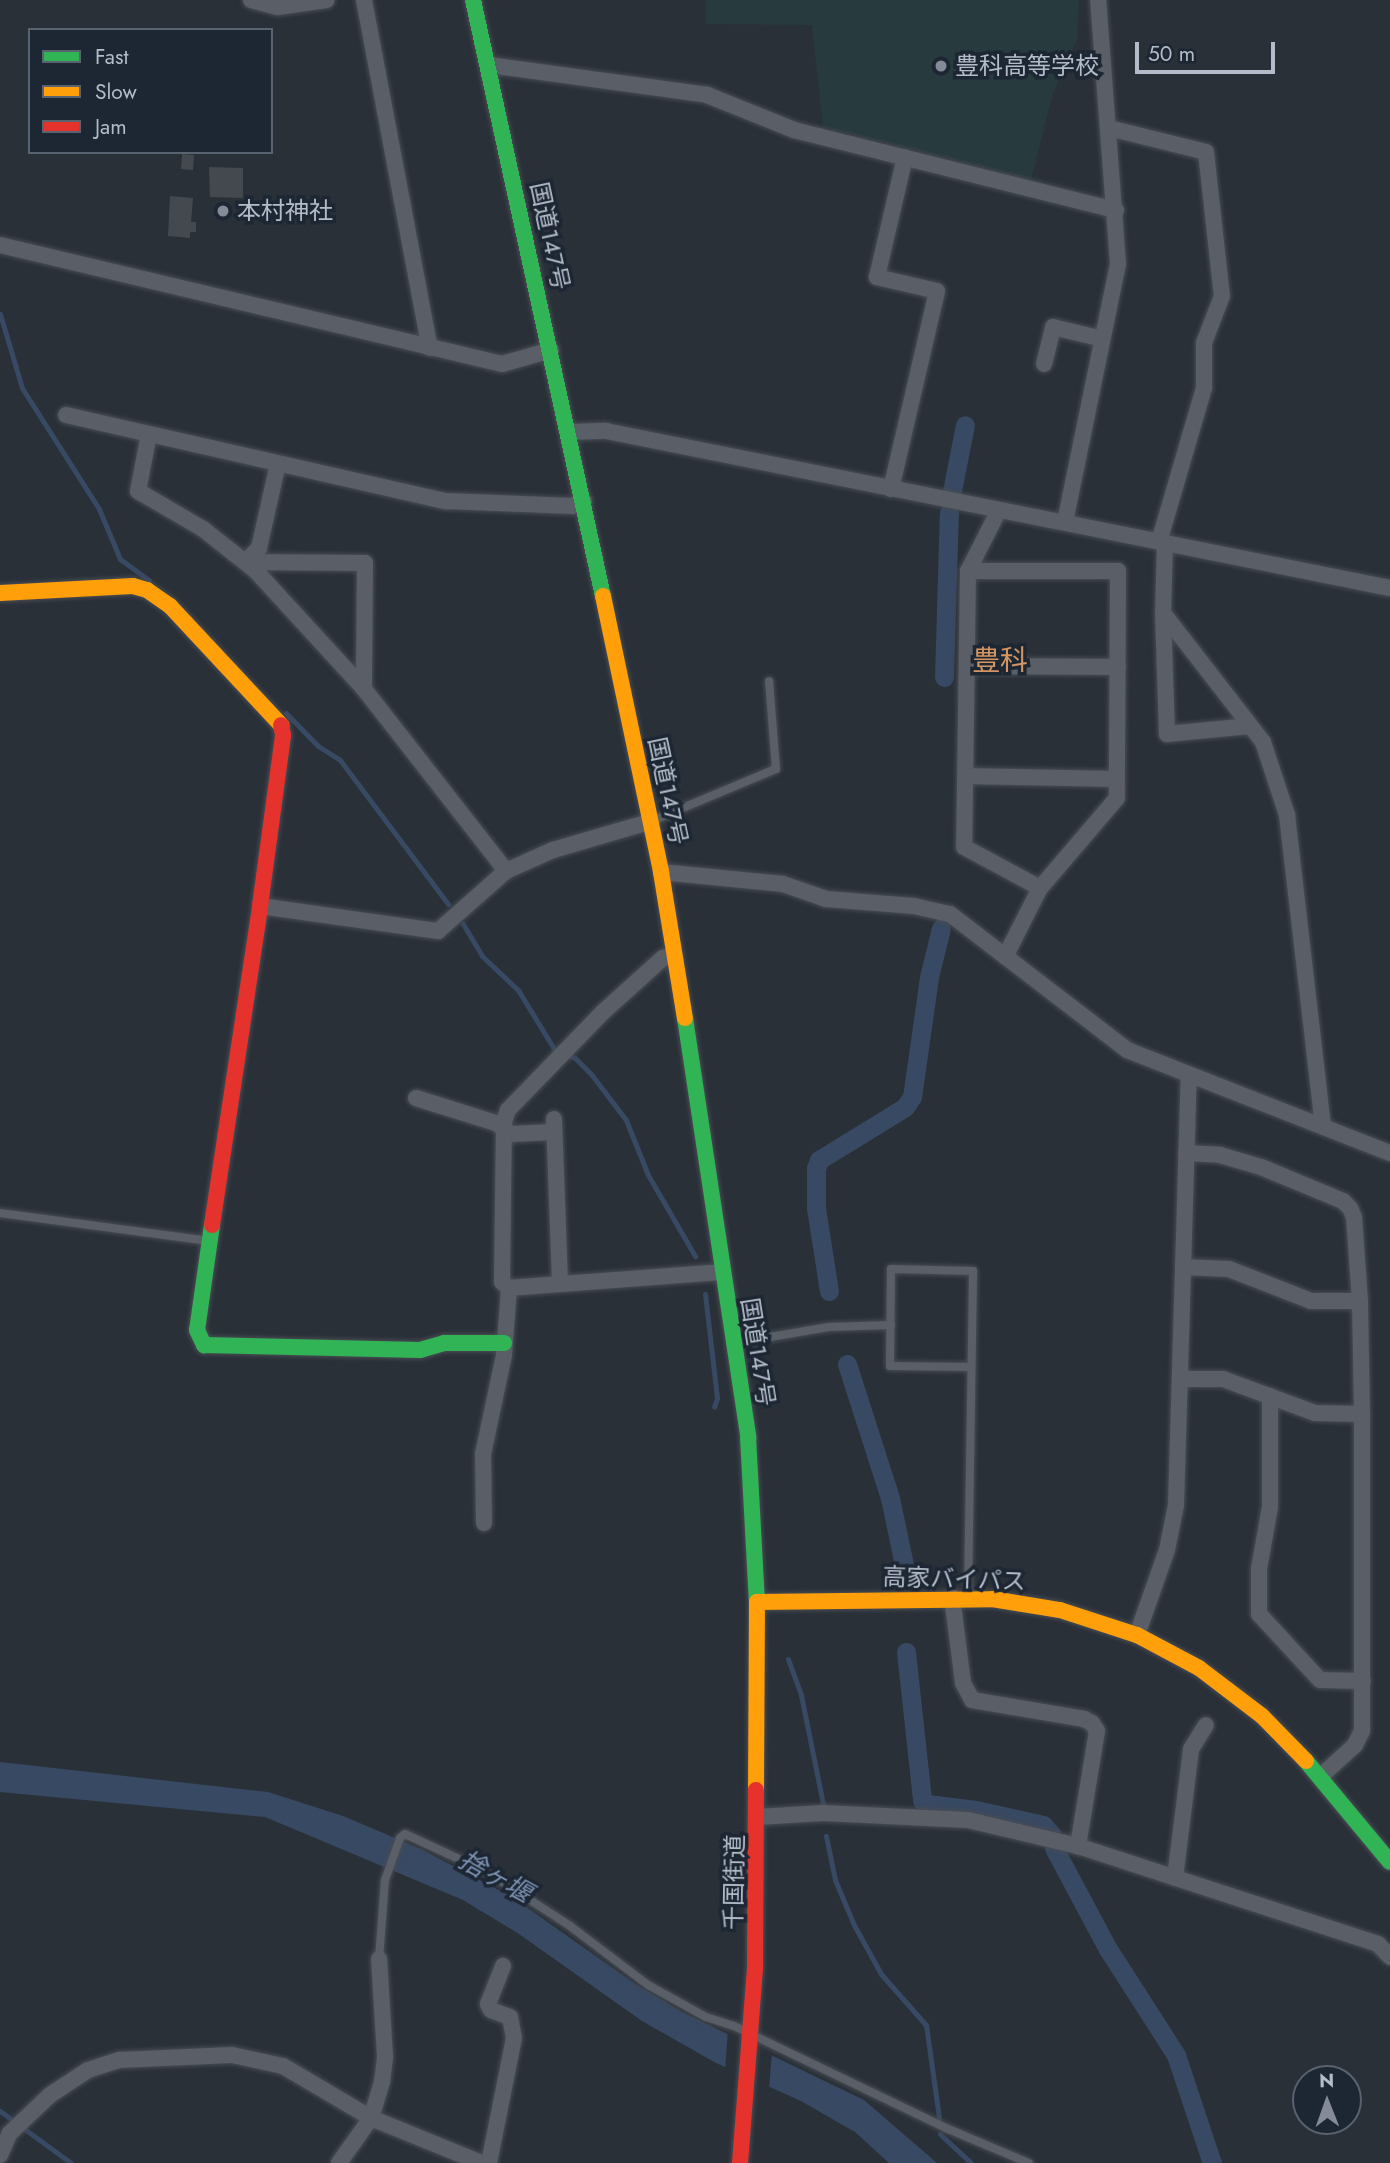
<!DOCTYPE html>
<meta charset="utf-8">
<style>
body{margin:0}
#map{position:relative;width:1390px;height:2163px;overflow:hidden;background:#2a3038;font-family:Jost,"Noto Sans JP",sans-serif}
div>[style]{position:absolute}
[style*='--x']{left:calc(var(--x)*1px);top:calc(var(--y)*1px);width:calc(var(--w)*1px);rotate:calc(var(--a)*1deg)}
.green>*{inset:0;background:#273a3e}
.water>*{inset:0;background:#384963}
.pier>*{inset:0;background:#2a3038}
.stream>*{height:5px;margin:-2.5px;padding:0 2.5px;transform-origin:2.5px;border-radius:2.5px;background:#384963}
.canal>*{height:19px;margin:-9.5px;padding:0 9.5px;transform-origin:9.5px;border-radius:9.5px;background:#384963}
.building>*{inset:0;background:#444950}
.roads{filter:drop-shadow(0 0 2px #484c53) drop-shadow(0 0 2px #484c53)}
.lane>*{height:8px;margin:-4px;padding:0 4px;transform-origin:4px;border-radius:4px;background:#5a5e66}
.street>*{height:16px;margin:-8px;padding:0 8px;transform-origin:8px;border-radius:8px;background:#5a5e66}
.fast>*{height:16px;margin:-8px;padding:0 8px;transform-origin:8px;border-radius:8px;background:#30b455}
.slow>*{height:16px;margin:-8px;padding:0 8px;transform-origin:8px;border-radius:8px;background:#ff9f0a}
.jam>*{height:16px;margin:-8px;padding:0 8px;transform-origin:8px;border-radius:8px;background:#e5322d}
.dots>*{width:19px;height:19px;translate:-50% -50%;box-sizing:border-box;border:4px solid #1d2633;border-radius:50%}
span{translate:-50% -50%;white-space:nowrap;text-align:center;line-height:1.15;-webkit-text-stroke:7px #1d2633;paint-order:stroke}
.poi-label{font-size:24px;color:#b4bcc9}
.left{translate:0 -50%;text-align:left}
.street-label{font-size:24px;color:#b4bcc9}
.water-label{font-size:26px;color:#7c92b1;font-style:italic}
.quarter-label{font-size:28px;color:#d59563}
.legend{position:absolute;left:28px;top:28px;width:245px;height:126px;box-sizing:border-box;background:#1d2633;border:2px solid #59626f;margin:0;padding:9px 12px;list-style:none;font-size:21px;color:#b4bcc9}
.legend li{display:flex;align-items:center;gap:14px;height:35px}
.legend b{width:35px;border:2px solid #59626f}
.north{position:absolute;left:1292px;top:2065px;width:70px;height:70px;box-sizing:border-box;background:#1d2633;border:2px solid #59626f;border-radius:50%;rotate:359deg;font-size:19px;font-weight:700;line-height:28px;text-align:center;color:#b4bcc9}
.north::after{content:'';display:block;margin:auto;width:24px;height:32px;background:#848b96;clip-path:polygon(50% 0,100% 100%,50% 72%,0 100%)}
.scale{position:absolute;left:1135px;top:42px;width:140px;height:32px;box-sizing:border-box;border:4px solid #b4bcc9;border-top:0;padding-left:9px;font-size:21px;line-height:24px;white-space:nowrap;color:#b4bcc9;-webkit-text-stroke:5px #1d2633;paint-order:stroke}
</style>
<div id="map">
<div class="green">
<div style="clip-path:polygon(706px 0,1079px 0,1077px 39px,1053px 93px,1031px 180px,823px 127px,812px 25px,706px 24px)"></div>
</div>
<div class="water">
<div style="clip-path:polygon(0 1762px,268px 1792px,343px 1816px,421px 1849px,512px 1897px,634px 1983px,682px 2012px,864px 2100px,937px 2163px,889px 2163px,855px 2132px,801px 2101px,716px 2063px,642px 2021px,519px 1934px,463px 1900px,265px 1817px,0 1792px)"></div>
</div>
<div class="pier">
<div style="clip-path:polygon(728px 2030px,772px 2051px,769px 2090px,725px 2071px)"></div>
</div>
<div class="stream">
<div style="--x:0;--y:314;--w:77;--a:73.4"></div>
<div style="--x:22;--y:388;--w:143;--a:57.5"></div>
<div style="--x:99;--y:509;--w:54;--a:67.2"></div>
<div style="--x:120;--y:559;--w:36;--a:36"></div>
<div style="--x:286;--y:713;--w:46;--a:45.9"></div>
<div style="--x:318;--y:746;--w:26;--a:32"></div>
<div style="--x:340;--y:760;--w:180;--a:53.1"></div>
<div style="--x:463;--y:924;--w:37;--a:59"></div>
<div style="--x:482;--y:956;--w:50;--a:43.4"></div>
<div style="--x:518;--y:990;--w:73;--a:58.5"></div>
<div style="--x:567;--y:1055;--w:9;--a:21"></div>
<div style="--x:575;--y:1058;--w:23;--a:45"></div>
<div style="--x:591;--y:1074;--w:58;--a:52.7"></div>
<div style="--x:626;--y:1120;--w:59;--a:68.2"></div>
<div style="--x:648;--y:1175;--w:94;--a:59.9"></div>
<div style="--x:705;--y:1294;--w:105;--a:83.4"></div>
<div style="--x:717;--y:1398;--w:9;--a:108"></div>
<div style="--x:788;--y:1659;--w:38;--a:70"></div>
<div style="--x:801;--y:1695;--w:111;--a:78.6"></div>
<div style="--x:826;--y:1836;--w:45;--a:78.4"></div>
<div style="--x:835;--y:1880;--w:49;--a:67.1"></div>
<div style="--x:854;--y:1925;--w:56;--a:61.1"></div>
<div style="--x:881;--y:1974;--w:68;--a:48.6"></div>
<div style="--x:926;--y:2025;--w:94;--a:82"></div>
<div style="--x:0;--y:2111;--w:88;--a:36.2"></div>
<div style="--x:940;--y:2134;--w:42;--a:43.1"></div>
</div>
<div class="canal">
<div style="--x:952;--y:491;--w:67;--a:-78.9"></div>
<div style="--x:944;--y:677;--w:164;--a:-88.3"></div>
<div style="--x:829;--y:1291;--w:84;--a:-98.9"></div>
<div style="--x:816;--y:1208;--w:40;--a:-90"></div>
<div style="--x:816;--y:1168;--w:9;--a:-69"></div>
<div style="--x:819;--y:1160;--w:101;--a:-31.6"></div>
<div style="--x:905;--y:1107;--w:12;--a:-55"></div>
<div style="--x:912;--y:1097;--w:121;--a:-81.9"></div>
<div style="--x:929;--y:977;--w:50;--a:-76.2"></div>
<div style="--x:847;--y:1364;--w:141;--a:72.2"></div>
<div style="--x:890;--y:1498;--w:73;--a:78.1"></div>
<div style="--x:906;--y:1652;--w:149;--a:83.8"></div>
<div style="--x:922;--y:1800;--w:6;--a:39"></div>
<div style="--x:927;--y:1804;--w:49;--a:7"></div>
<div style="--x:976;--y:1810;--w:69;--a:12.6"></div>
<div style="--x:1043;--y:1825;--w:13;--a:48"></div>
<div style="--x:1054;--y:1848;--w:115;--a:61.9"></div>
<div style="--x:1108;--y:1949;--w:126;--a:57.3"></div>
<div style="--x:1176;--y:2055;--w:114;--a:71.6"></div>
</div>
<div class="building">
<div style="clip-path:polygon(182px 154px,194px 155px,193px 170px,181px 169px)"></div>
<div style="clip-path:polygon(209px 167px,243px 168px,243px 198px,210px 197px)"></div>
<div style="clip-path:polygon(170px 196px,193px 198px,191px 222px,196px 222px,196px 232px,190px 232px,190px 238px,168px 236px)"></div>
</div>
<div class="roads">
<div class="lane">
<div style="--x:654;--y:820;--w:132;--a:-22.7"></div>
<div style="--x:776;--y:769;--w:88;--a:-94.5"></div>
<div style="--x:0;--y:1213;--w:211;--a:7.6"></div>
<div style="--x:741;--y:1342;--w:89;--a:-9.7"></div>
<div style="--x:829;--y:1327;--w:62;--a:-1.8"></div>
<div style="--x:968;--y:1593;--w:322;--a:-89.1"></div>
<div style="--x:973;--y:1271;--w:82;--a:-178.6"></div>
<div style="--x:891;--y:1269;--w:97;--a:90.6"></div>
<div style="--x:890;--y:1366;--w:81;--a:0.7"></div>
<div style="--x:379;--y:1959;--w:79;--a:-85.7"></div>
<div style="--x:385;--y:1880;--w:45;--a:-70.3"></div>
<div style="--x:400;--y:1838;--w:6;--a:-39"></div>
<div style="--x:405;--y:1834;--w:90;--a:24.9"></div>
<div style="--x:487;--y:1872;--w:99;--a:33"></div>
<div style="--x:570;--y:1926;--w:98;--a:37.1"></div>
<div style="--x:648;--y:1985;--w:66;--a:28.9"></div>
<div style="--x:706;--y:2017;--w:29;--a:18"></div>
<div style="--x:734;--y:2026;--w:235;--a:25.7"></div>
<div style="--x:946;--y:2128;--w:90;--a:22.9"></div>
</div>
<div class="street">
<div style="--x:251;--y:0;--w:28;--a:15"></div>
<div style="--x:278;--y:7;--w:49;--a:-8.1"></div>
<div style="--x:364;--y:0;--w:354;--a:79.3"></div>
<div style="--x:489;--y:65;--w:220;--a:7.8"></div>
<div style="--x:707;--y:95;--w:94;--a:21.9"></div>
<div style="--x:794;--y:130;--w:332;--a:14"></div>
<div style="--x:1109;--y:128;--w:100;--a:13.9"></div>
<div style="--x:1206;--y:152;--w:145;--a:83.7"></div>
<div style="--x:1222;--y:296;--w:50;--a:111"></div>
<div style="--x:1204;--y:343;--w:45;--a:90"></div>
<div style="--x:1204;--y:388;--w:160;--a:106.3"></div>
<div style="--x:0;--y:245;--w:516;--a:13.34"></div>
<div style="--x:502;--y:364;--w:51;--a:-15.9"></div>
<div style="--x:1044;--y:364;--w:38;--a:-76"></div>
<div style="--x:1053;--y:327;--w:51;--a:13.5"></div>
<div style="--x:66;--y:415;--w:390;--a:12.8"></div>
<div style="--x:446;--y:501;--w:126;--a:2.3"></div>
<div style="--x:572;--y:506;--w:13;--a:-23"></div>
<div style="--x:568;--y:432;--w:38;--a:-2"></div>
<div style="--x:606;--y:431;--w:800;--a:11.32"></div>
<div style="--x:149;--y:434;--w:58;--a:100.9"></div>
<div style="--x:138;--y:491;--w:75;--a:30.3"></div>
<div style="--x:203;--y:529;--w:66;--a:38.3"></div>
<div style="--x:255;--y:570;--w:161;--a:47.5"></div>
<div style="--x:364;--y:689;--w:231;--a:52"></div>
<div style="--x:891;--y:489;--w:203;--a:-76.9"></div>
<div style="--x:937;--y:291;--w:62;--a:-166.9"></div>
<div style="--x:877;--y:277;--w:123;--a:-76.9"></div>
<div style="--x:999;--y:510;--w:68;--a:116.9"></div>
<div style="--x:968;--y:571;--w:276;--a:90.8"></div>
<div style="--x:964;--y:847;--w:86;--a:28.3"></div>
<div style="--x:1040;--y:888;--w:77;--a:116.9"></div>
<div style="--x:1065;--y:522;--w:263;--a:-78.4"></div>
<div style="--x:1118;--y:264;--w:265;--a:-94.3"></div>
<div style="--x:1165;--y:543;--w:70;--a:91.6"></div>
<div style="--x:1163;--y:613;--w:163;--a:52.2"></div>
<div style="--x:1263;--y:742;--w:77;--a:71.8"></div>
<div style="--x:1287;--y:815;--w:313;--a:83.4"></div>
<div style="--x:245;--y:562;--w:120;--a:0.5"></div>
<div style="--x:365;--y:563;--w:126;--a:90.5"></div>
<div style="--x:245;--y:562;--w:20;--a:-45"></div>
<div style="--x:259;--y:548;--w:86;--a:-77.3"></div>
<div style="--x:968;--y:571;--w:150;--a:0"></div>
<div style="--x:1118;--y:571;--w:227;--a:90.3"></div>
<div style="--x:1117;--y:798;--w:118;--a:130.5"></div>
<div style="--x:1163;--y:613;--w:121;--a:88.1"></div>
<div style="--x:1167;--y:734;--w:83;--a:-5.5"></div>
<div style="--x:967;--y:666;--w:151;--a:0.4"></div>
<div style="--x:965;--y:776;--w:152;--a:1.1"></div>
<div style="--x:661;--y:872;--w:123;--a:5.6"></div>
<div style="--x:783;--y:884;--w:46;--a:19.2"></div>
<div style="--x:826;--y:899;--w:88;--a:4.5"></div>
<div style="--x:914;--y:906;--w:37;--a:13"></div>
<div style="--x:950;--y:914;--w:223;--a:37.5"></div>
<div style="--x:1127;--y:1050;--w:282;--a:21.4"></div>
<div style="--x:260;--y:906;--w:180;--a:8"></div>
<div style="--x:438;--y:931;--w:91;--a:-41.4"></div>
<div style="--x:506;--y:871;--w:51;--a:-24.1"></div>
<div style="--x:553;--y:850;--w:103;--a:-16.3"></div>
<div style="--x:416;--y:1098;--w:84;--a:17.4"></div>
<div style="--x:496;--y:1123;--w:19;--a:36"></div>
<div style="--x:511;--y:1134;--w:43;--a:-2.7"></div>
<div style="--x:554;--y:1119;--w:165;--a:87.9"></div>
<div style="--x:1186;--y:1153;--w:34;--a:3"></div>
<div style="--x:1220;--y:1155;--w:43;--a:16.3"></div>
<div style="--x:1261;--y:1167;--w:89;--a:22.5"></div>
<div style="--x:1343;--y:1201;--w:10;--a:45"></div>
<div style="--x:1350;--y:1208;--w:10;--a:66"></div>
<div style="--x:1354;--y:1217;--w:84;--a:85.9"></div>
<div style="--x:1360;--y:1301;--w:113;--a:89"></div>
<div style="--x:1362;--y:1414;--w:317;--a:90"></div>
<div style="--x:1362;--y:1731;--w:16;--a:117"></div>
<div style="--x:1355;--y:1745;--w:46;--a:137.6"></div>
<div style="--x:1183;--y:1267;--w:46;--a:2.5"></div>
<div style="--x:1229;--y:1269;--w:88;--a:21.3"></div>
<div style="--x:1311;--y:1301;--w:49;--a:0"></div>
<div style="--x:509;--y:1288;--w:9;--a:-139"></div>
<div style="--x:502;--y:1282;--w:160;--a:-89.3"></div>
<div style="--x:504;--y:1122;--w:13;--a:-72"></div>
<div style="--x:508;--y:1110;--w:136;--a:-45.9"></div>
<div style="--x:603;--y:1012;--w:81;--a:-42"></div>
<div style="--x:663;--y:958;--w:12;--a:-14"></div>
<div style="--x:1180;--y:1379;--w:43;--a:0"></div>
<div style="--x:1223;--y:1379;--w:98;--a:20.3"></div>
<div style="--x:1315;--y:1413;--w:47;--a:1.2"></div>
<div style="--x:1270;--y:1396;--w:111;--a:90"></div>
<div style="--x:1270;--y:1507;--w:63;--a:100.1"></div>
<div style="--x:1259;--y:1569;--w:45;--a:90"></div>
<div style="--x:1259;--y:1614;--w:90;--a:47.3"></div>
<div style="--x:1320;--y:1680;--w:43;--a:1.3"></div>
<div style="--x:484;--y:1523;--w:69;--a:-90.8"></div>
<div style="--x:483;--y:1454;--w:101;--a:-78"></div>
<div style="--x:504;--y:1355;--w:67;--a:-85.7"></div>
<div style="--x:509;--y:1288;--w:214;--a:-4.3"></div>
<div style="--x:952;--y:1597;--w:87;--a:82.7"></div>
<div style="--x:963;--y:1683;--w:19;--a:62"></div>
<div style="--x:972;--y:1700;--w:114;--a:9.6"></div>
<div style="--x:1084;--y:1719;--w:9;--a:27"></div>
<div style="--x:1092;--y:1723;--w:9;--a:58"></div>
<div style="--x:1097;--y:1731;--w:117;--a:99.4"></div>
<div style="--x:1137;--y:1635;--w:90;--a:-70.6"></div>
<div style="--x:1167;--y:1550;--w:46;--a:-78.7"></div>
<div style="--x:1176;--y:1505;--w:429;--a:-88.3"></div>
<div style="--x:757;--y:1817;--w:66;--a:-3.5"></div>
<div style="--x:823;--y:1813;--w:145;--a:2.8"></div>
<div style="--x:968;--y:1820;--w:113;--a:13.3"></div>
<div style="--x:1078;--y:1846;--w:316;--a:18.1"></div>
<div style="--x:1378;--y:1944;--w:18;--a:47"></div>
<div style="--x:1175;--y:1878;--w:130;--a:-82.9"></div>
<div style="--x:1191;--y:1749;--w:28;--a:-58"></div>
<div style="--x:0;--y:2155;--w:24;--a:-66"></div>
<div style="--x:10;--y:2133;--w:55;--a:-43.5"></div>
<div style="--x:50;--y:2095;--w:45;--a:-33.3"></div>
<div style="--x:88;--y:2070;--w:33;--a:-18"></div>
<div style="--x:119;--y:2060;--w:113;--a:-2.5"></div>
<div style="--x:232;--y:2055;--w:52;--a:12.2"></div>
<div style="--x:283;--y:2066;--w:102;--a:30.6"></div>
<div style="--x:371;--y:2118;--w:119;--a:22.2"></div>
<div style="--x:339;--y:2163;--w:55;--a:-54.6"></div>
<div style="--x:371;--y:2118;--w:38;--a:-73"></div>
<div style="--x:382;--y:2082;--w:26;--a:-83"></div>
<div style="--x:385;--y:2056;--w:97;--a:-93.5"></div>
<div style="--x:489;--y:2163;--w:127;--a:-78.7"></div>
<div style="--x:514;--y:2038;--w:21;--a:-101"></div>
<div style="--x:510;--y:2017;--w:20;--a:-160"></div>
<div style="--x:491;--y:2010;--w:7;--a:-117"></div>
<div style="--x:488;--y:2004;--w:41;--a:-68.5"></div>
</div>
<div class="fast">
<div style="--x:473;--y:0;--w:610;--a:77.7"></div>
<div style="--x:685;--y:1018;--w:424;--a:81.4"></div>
<div style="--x:748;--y:1437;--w:165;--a:86.9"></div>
<div style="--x:212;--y:1225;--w:106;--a:98.1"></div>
<div style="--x:197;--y:1330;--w:17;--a:65"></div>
<div style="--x:204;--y:1345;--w:216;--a:1.3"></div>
<div style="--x:420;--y:1350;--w:25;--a:-16"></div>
<div style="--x:444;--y:1343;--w:60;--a:0"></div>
<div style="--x:1306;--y:1761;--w:131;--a:50.3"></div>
</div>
<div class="slow">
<div style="--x:0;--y:593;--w:133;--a:-3"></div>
<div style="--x:133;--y:586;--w:15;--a:16"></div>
<div style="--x:147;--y:590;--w:28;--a:35"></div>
<div style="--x:170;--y:606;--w:163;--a:47"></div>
<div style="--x:603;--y:596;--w:282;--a:78.1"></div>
<div style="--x:661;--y:872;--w:148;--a:80.7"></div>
<div style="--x:757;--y:1602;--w:235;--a:-0.7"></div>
<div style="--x:992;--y:1599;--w:69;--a:9.2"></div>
<div style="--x:1060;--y:1610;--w:81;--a:18"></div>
<div style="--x:1137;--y:1635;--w:70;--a:28"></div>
<div style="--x:1199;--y:1668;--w:79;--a:37.3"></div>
<div style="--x:1262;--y:1716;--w:63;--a:45.6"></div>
<div style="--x:756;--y:1790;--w:188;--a:-89.7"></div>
</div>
<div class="jam">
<div style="--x:212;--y:1225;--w:323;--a:-81.4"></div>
<div style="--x:260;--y:906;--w:173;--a:-82.3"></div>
<div style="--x:283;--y:735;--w:10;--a:-101"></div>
<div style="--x:740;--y:2163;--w:194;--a:-85.6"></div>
<div style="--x:755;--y:1970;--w:180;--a:-89.7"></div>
</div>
</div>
<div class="dots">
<div style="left:941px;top:66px;background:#848b96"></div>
<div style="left:223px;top:211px;background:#848b96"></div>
</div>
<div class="poi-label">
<span class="left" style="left:955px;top:66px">豊科高等学校</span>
<span class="left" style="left:237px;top:211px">本村神社</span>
</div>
<div class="street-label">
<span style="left:550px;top:236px;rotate:78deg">国道147号</span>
<span style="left:668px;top:791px;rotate:78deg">国道147号</span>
<span style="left:758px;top:1352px;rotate:81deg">国道147号</span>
<span style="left:954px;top:1579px;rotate:2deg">高家バイパス</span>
<span style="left:734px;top:1882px;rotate:-89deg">千国街道</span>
</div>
<div class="water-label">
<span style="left:495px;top:1877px;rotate:29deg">捨ヶ堰</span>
</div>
<div class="quarter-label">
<span style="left:1000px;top:661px">豊科</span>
</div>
<ul class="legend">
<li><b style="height:9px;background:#30b455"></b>Fast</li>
<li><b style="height:9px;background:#ff9f0a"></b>Slow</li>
<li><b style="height:9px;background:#e5322d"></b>Jam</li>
</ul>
<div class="north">N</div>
<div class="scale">50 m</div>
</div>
